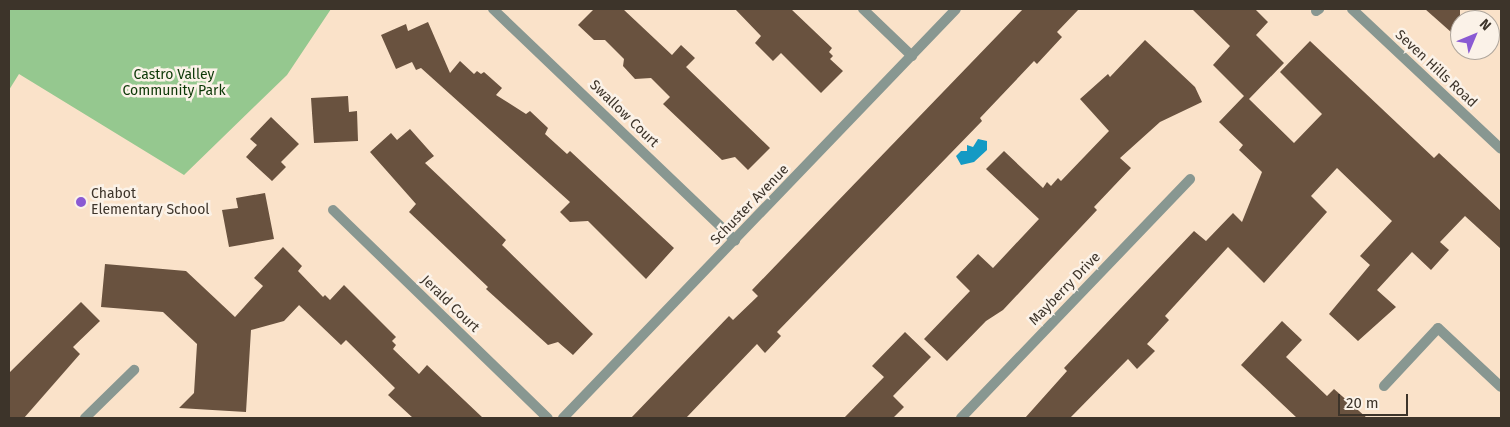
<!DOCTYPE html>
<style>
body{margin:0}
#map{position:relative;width:1510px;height:427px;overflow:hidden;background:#fae2c9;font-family:"Fira Sans",sans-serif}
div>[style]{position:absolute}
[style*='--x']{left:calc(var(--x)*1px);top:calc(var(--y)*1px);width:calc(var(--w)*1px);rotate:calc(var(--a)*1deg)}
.green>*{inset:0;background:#95c88f}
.water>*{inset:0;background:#149ac4}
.building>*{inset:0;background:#69523f}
.minor>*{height:10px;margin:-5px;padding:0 5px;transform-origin:5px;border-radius:5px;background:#889791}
.tertiary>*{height:10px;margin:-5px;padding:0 5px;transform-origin:5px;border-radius:5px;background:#889791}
.dots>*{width:14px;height:14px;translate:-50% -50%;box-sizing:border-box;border:2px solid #fbf2e8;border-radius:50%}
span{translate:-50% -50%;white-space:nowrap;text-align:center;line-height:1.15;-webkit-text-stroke:5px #fbf2e8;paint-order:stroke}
.street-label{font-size:14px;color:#3d342a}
.park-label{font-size:14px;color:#0c3807}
.poi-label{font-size:14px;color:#3d342a}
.left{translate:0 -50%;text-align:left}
.frame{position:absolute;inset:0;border:10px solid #3d342a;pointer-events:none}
.north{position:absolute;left:1450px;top:10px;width:50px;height:50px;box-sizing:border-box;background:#fbf2e8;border:1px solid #afa69c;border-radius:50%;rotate:45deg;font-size:14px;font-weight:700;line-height:20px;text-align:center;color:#3d342a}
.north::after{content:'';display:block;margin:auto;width:18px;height:22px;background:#8a5ad3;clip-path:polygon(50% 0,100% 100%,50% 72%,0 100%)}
.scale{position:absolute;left:1338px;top:394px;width:70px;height:22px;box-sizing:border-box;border:2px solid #3d342a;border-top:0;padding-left:6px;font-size:15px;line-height:18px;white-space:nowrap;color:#3d342a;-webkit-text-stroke:4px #fbf2e8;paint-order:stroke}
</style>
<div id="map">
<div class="green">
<div style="clip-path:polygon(9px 9px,331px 9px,287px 75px,184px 175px,19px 74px,9px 90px)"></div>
</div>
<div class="water">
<div style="clip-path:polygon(978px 139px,987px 141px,987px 150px,974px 162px,961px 165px,956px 156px,961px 151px,967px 151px,967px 145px,973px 147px)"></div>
</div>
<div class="building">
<div style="clip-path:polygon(594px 9px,623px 9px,672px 55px,681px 45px,695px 58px,686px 67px,770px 148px,748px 170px,735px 157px,722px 160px,663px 104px,670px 97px,651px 78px,635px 79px,623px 66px,624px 59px,605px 40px,594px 40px,578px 25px)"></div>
<div style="clip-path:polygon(735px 9px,791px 9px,832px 48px,829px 52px,833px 56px,830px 59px,843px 71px,821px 93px,781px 53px,773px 61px,755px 43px,761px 36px)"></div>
<div style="clip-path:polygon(1023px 9px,1079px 9px,1057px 32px,1062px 37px,1037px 64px,1034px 61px,980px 118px,982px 121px,777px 332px,781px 336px,765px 353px,757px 344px,686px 418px,631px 418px,729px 316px,733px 320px,758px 296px,752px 290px)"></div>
<div style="clip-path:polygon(1192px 9px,1255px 9px,1268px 22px,1256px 35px,1284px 63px,1249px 99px,1294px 143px,1322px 114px,1280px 72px,1310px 41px,1434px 158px,1439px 153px,1501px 211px,1501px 249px,1465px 216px,1440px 242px,1449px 250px,1431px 270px,1412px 252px,1377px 290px,1396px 307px,1358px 341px,1329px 314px,1370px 265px,1360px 256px,1392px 221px,1337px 168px,1311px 196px,1327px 212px,1264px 283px,1228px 247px,1165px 316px,1169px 320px,1147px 344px,1155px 351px,1137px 369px,1128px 359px,1070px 418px,1025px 418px,1067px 371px,1064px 368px,1194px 231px,1206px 241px,1233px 213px,1242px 222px,1262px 172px,1239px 150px,1243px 145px,1219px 122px,1244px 96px,1213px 65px,1230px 46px)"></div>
<div style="clip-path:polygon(1425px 9px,1460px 9px,1460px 40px)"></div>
<div style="clip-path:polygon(428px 22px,450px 73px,460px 61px,474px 74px,477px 71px,481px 74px,484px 72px,502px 88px,496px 95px,526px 114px,530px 111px,548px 128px,545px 134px,567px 154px,570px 151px,674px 248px,646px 279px,588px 221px,570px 222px,560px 212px,570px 202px,421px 68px,416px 70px,412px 62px,396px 69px,381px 35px,406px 24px,408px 31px)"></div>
<div style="clip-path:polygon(1145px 40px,1195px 87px,1202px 102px,1160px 122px,1120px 158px,1131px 168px,1094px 207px,1097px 210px,1003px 310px,986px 321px,947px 361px,924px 339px,970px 291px,956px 277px,978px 254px,993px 268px,1039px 219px,986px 169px,1004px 151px,1043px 188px,1047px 182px,1051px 186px,1058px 178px,1061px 181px,1109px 131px,1080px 99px,1108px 74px,1110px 77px)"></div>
<div style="clip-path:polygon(348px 96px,349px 112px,357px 111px,358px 141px,314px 143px,311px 98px)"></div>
<div style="clip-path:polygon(271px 117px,299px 144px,281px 162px,286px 167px,272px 181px,246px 157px,257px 145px,250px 139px)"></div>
<div style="clip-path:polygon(410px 129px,434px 156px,425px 163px,506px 240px,502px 245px,593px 334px,573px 355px,558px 342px,548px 345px,486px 289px,488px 287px,409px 212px,416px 204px,370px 152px,391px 133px,397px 140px)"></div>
<div style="clip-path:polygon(265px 193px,274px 239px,229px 247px,222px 210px,238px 208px,236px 198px)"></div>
<div style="clip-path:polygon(283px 247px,302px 266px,298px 271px,323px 297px,325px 295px,330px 300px,344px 285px,396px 337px,392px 341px,396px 345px,393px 349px,419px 374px,427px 365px,483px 418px,413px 418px,388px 395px,395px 388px,346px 340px,341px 345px,299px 305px,301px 303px,284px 321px,251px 330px,246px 412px,179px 408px,194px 393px,197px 344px,163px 312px,101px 307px,105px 264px,186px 271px,235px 317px,263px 286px,254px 278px)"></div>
<div style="clip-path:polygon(81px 302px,100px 321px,73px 347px,80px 354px,24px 418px,9px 418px,9px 373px)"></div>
<div style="clip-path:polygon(1282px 321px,1302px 340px,1286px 357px,1327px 396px,1334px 389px,1367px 418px,1297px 418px,1241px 365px)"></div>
<div style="clip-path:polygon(905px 332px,931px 357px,893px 396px,904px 407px,893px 418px,844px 418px,884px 377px,872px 366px)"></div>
</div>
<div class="minor">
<div style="--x:493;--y:9;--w:335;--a:43.7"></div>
<div style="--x:863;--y:9;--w:68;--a:43.8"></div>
<div style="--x:1316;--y:11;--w:4;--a:-34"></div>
<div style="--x:333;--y:210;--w:299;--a:44.1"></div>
<div style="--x:1384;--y:386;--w:79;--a:-47"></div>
<div style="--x:1438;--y:328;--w:86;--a:43.1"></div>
<div style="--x:85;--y:418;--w:69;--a:-44.4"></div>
<div style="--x:563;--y:418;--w:567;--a:-46.14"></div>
<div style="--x:961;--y:418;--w:331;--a:-46.2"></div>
</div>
<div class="tertiary">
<div style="--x:1352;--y:9;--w:204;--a:43.2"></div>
</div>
<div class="dots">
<div style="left:81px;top:202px;background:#8a5ad3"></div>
</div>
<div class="street-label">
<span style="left:1436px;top:69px;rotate:43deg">Seven Hills Road</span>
<span style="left:624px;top:114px;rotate:44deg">Swallow Court</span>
<span style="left:750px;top:205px;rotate:-46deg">Schuster Avenue</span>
<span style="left:1065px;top:289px;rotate:-46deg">Mayberry Drive</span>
<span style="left:450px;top:304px;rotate:44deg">Jerald Court</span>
</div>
<div class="park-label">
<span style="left:174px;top:83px">Castro Valley<br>Community Park</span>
</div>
<div class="poi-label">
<span class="left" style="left:91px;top:202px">Chabot<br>Elementary School</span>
</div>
<div class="frame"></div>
<div class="north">N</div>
<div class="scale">20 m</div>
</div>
